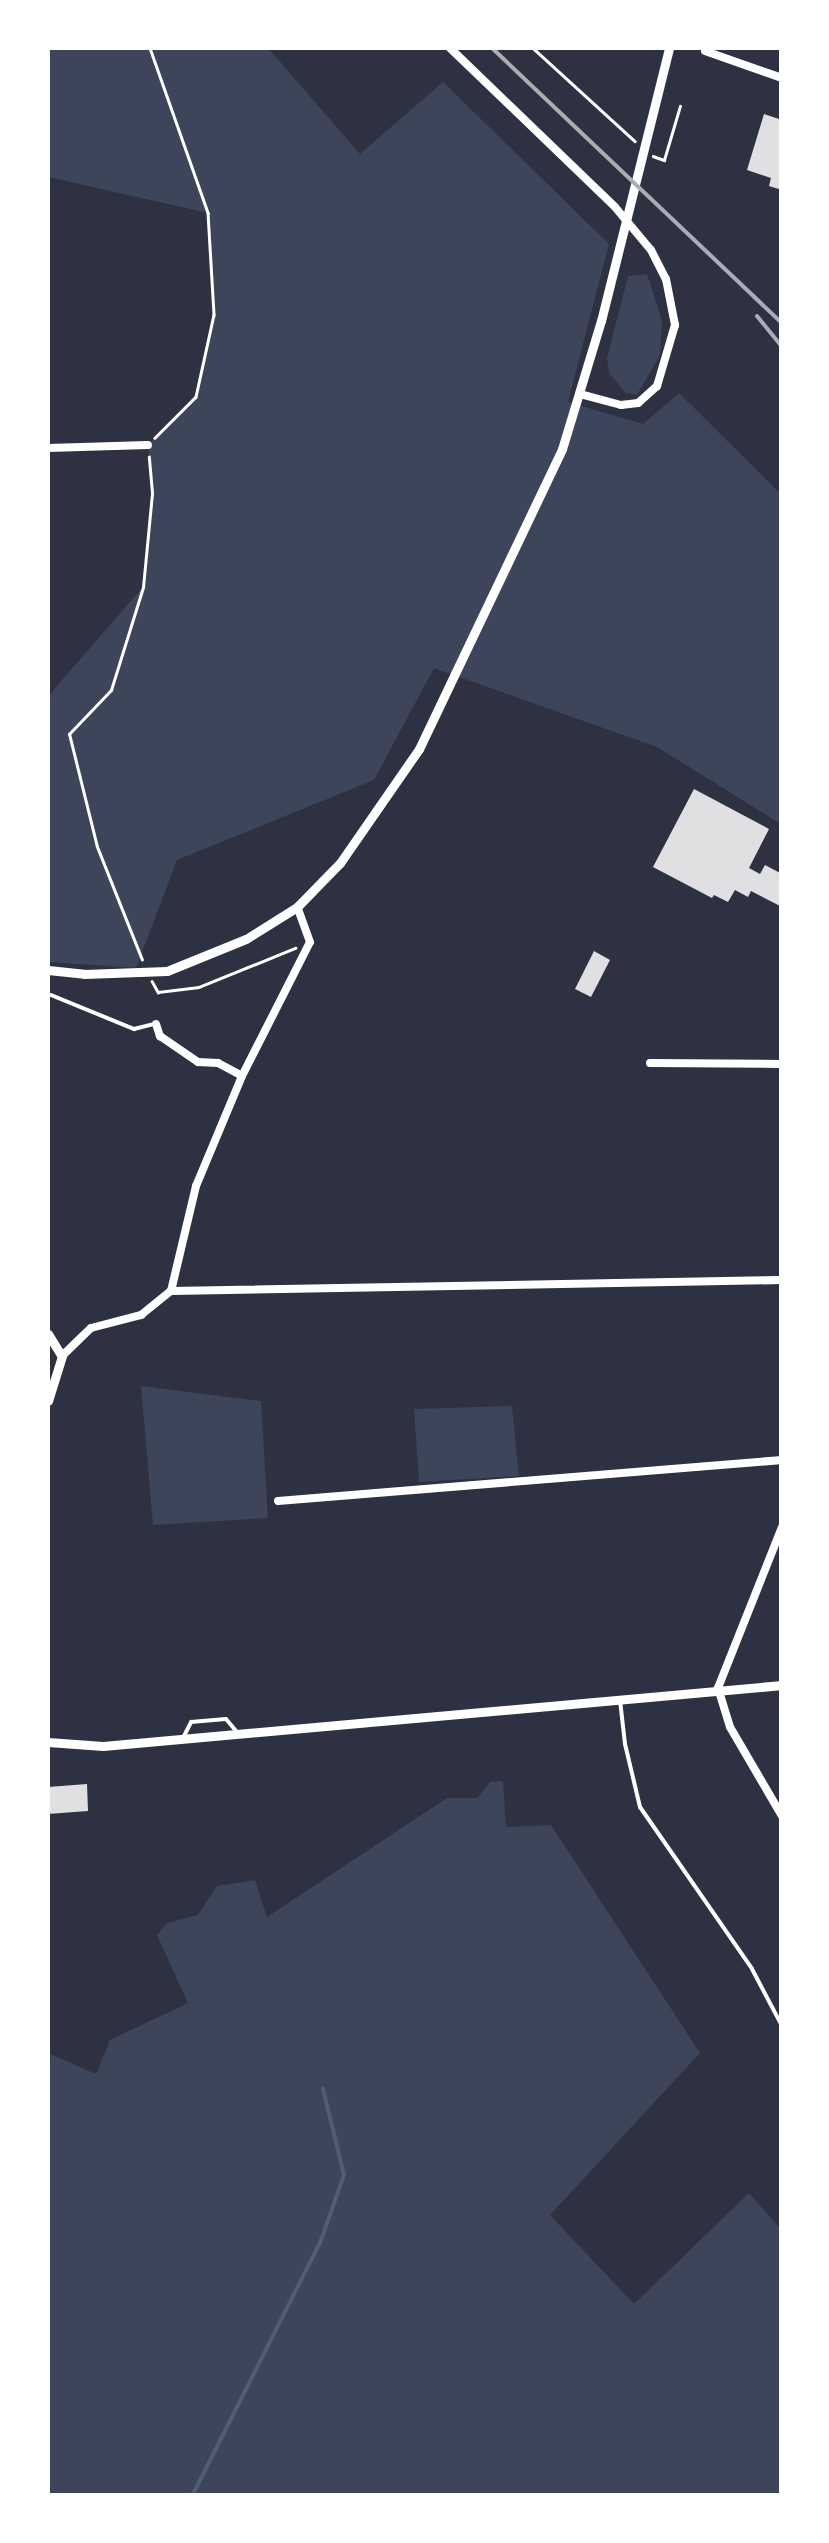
<!DOCTYPE html>
<style>
body{margin:0}
#map{position:relative;width:829px;height:2543px;overflow:hidden;background:#2d3142;font-family:"Source Sans 3",sans-serif}
div>[style]{position:absolute}
[style*='--x']{left:calc(var(--x)*1px);top:calc(var(--y)*1px);width:calc(var(--w)*1px);rotate:calc(var(--a)*1deg)}
.green>*{inset:0;background:#3c4559}
.stream>*{height:4px;margin:-2px;padding:0 2px;transform-origin:2px;border-radius:2px;background:#4f5d75}
.building>*{inset:0;background:#e0e0e3}
.path>*{height:2.5px;margin:-1.25px;padding:0 1.25px;transform-origin:1.25px;border-radius:1.25px;background:#fff}
.service>*{height:4px;margin:-2px;padding:0 2px;transform-origin:2px;border-radius:2px;background:#fff}
.minor>*{height:8px;margin:-4px;padding:0 4px;transform-origin:4px;border-radius:4px;background:#fff}
.tertiary>*{height:9px;margin:-4.5px;padding:0 4.5px;transform-origin:4.5px;border-radius:4.5px;background:#fff}
.rail>*{height:4px;margin:-2px;padding:0 2px;transform-origin:2px;border-radius:2px;background:#abadb3}
span{translate:-50% -50%;white-space:nowrap;text-align:center;line-height:1.15;-webkit-text-stroke:8px #fff;paint-order:stroke}
.frame{position:absolute;inset:0;border:50px solid #fff;pointer-events:none}
</style>
<div id="map">
<div class="green">
<div style="clip-path:polygon(48px 48px,268px 48px,360px 154px,443px 82px,609px 244px,568px 402px,643px 424px,679px 393px,781px 494px,781px 824px,657px 747px,434px 668px,374px 780px,177px 860px,136px 968px,48px 962px,49px 695px,143px 587px,152px 493px,148px 445px,196px 397px,214px 314px,208px 213px,48px 177px)"></div>
<div style="clip-path:polygon(647px 274px,662px 320px,660px 355px,637px 395px,626px 393px,609px 373px,607px 358px,628px 276px)"></div>
<div style="clip-path:polygon(141px 1386px,261px 1401px,268px 1518px,153px 1525px)"></div>
<div style="clip-path:polygon(512px 1406px,519px 1476px,419px 1482px,414px 1409px)"></div>
<div style="clip-path:polygon(503px 1781px,506px 1827px,551px 1825px,700px 2053px,550px 2215px,634px 2304px,749px 2193px,781px 2229px,781px 2495px,48px 2495px,48px 2053px,96px 2074px,110px 2040px,188px 2003px,157px 1935px,167px 1923px,198px 1915px,217px 1886px,255px 1880px,267px 1917px,447px 1798px,477px 1798px,490px 1782px)"></div>
</div>
<div class="stream">
<div style="--x:192;--y:2496;--w:284;--a:-63.2"></div>
<div style="--x:320;--y:2243;--w:72;--a:-70.6"></div>
<div style="--x:344;--y:2175;--w:89;--a:-103.7"></div>
</div>
<div class="building">
<div style="clip-path:polygon(764px 114px,782px 120px,782px 190px,769px 186px,771px 178px,747px 170px)"></div>
<div style="clip-path:polygon(694px 789px,769px 829px,749px 868px,760px 874px,765px 865px,782px 874px,782px 907px,751px 891px,748px 897px,735px 890px,728px 902px,714px 895px,712px 898px,653px 867px)"></div>
<div style="clip-path:polygon(594px 951px,610px 960px,591px 997px,575px 989px)"></div>
<div style="clip-path:polygon(87px 1784px,88px 1811px,48px 1814px,48px 1787px)"></div>
</div>
<div class="path">
<div style="--x:150;--y:48;--w:175;--a:70.6"></div>
<div style="--x:208;--y:213;--w:102;--a:86.6"></div>
<div style="--x:214;--y:315;--w:84;--a:102.4"></div>
<div style="--x:196;--y:397;--w:58;--a:135"></div>
<div style="--x:533;--y:48;--w:138;--a:42.4"></div>
<div style="--x:653;--y:156;--w:12;--a:20"></div>
<div style="--x:664;--y:160;--w:56;--a:-73.5"></div>
<div style="--x:142;--y:960;--w:122;--a:-111.7"></div>
<div style="--x:97;--y:847;--w:116;--a:-103.9"></div>
<div style="--x:69;--y:734;--w:61;--a:-46.3"></div>
<div style="--x:111;--y:690;--w:108;--a:-72.7"></div>
<div style="--x:143;--y:587;--w:94;--a:-84.5"></div>
<div style="--x:152;--y:493;--w:36;--a:-95"></div>
<div style="--x:152;--y:981;--w:13;--a:61"></div>
<div style="--x:158;--y:992;--w:41;--a:-7"></div>
<div style="--x:199;--y:987;--w:104;--a:-22.1"></div>
</div>
<div class="service">
<div style="--x:51;--y:995;--w:90;--a:22.3"></div>
<div style="--x:134;--y:1029;--w:21;--a:-14"></div>
<div style="--x:620;--y:1700;--w:44;--a:83.5"></div>
<div style="--x:625;--y:1744;--w:65;--a:76.6"></div>
<div style="--x:640;--y:1807;--w:197;--a:55.3"></div>
<div style="--x:752;--y:1969;--w:64;--a:62.2"></div>
<div style="--x:183;--y:1738;--w:18;--a:-63"></div>
<div style="--x:191;--y:1722;--w:35;--a:-5"></div>
<div style="--x:226;--y:1719;--w:17;--a:50"></div>
</div>
<div class="minor">
<div style="--x:450;--y:48;--w:229;--a:43.9"></div>
<div style="--x:615;--y:207;--w:56;--a:50.1"></div>
<div style="--x:651;--y:250;--w:33;--a:63"></div>
<div style="--x:666;--y:279;--w:47;--a:78.9"></div>
<div style="--x:675;--y:325;--w:64;--a:106.4"></div>
<div style="--x:657;--y:386;--w:25;--a:138"></div>
<div style="--x:638;--y:403;--w:17;--a:173"></div>
<div style="--x:621;--y:405;--w:42;--a:-165"></div>
<div style="--x:705;--y:51;--w:82;--a:19.3"></div>
<div style="--x:48;--y:448;--w:100;--a:-1.7"></div>
<div style="--x:156;--y:1024;--w:13;--a:72"></div>
<div style="--x:160;--y:1036;--w:46;--a:34.4"></div>
<div style="--x:198;--y:1062;--w:20;--a:3"></div>
<div style="--x:218;--y:1063;--w:27;--a:28"></div>
<div style="--x:650;--y:1063;--w:132;--a:0.4"></div>
<div style="--x:171;--y:1291;--w:611;--a:-1.03"></div>
<div style="--x:62;--y:1356;--w:40;--a:-44"></div>
<div style="--x:91;--y:1328;--w:52;--a:-14.6"></div>
<div style="--x:141;--y:1315;--w:38;--a:-39"></div>
<div style="--x:171;--y:1291;--w:108;--a:-76.6"></div>
<div style="--x:196;--y:1186;--w:119;--a:-67.3"></div>
<div style="--x:242;--y:1076;--w:150;--a:-63.1"></div>
<div style="--x:310;--y:942;--w:37;--a:-110"></div>
<div style="--x:278;--y:1501;--w:506;--a:-4.65"></div>
<div style="--x:782;--y:1527;--w:173;--a:111.7"></div>
<div style="--x:718;--y:1688;--w:41;--a:72.9"></div>
<div style="--x:730;--y:1727;--w:103;--a:59.7"></div>
</div>
<div class="tertiary">
<div style="--x:48;--y:970;--w:36;--a:6"></div>
<div style="--x:84;--y:974;--w:83;--a:-2.1"></div>
<div style="--x:167;--y:971;--w:85;--a:-22.1"></div>
<div style="--x:246;--y:939;--w:60;--a:-32.1"></div>
<div style="--x:297;--y:907;--w:62;--a:-45.7"></div>
<div style="--x:340;--y:863;--w:139;--a:-55.3"></div>
<div style="--x:419;--y:749;--w:332;--a:-64.5"></div>
<div style="--x:562;--y:449;--w:134;--a:-73.1"></div>
<div style="--x:601;--y:321;--w:281;--a:-76"></div>
<div style="--x:48;--y:1334;--w:26;--a:58"></div>
<div style="--x:62;--y:1356;--w:47;--a:107.3"></div>
<div style="--x:48;--y:1742;--w:55;--a:4.2"></div>
<div style="--x:103;--y:1746;--w:682;--a:-5.13"></div>
</div>
<div class="rail">
<div style="--x:492;--y:48;--w:400;--a:43.5"></div>
<div style="--x:757;--y:316;--w:40;--a:51"></div>
</div>
<div class="frame"></div>
</div>
